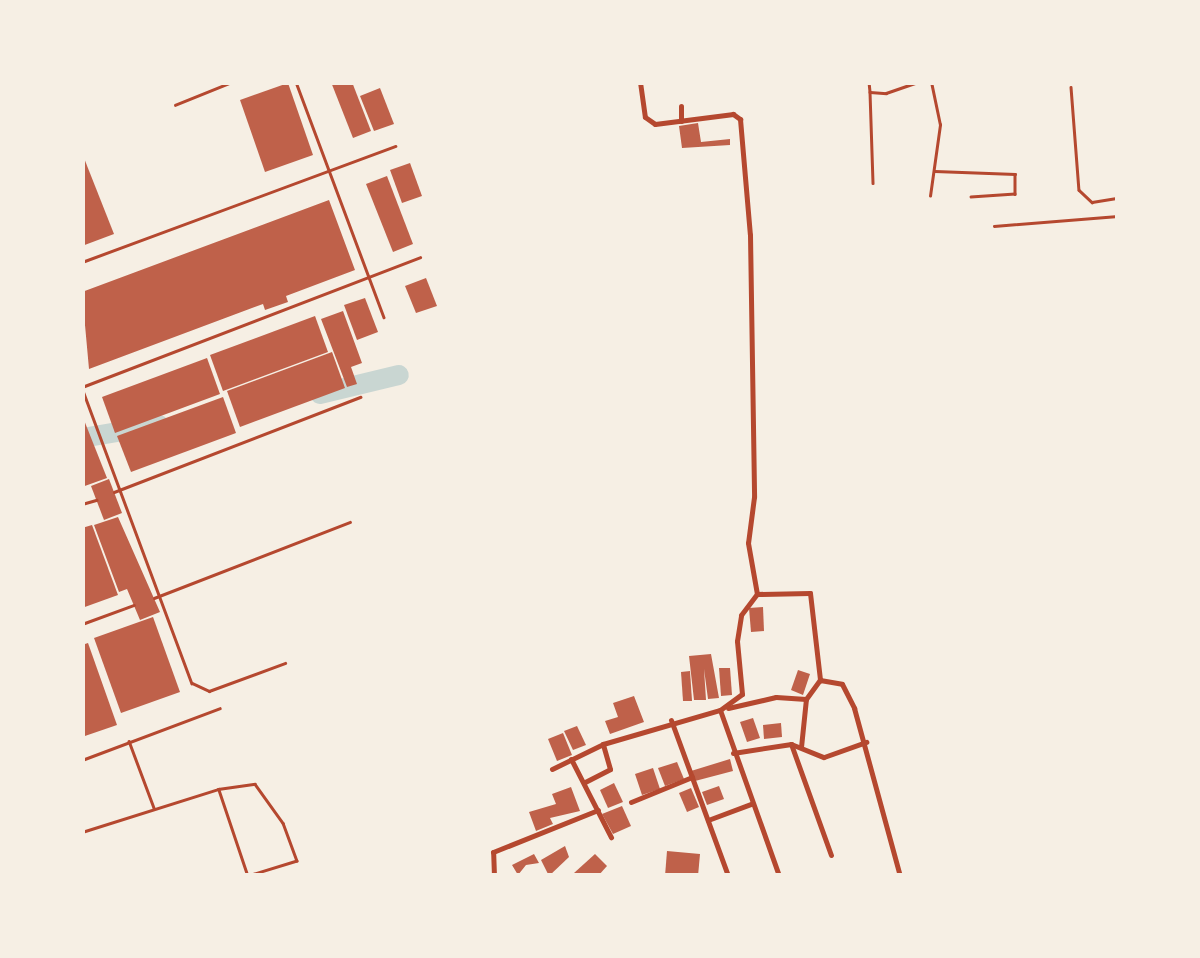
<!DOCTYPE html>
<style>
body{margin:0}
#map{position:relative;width:1200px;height:958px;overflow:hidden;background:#f6efe4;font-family:Lato,sans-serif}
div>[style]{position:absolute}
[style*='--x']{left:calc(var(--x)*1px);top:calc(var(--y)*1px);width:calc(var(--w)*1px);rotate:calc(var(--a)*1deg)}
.river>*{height:20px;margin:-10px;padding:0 10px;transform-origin:10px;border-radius:10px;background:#c9d6d2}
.building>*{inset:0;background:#bf614a}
.service>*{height:2.5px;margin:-1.25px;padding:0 1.25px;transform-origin:1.25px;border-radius:1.25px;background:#b5482f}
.minor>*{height:5px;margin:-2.5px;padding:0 2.5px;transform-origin:2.5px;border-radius:2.5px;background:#b5482f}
span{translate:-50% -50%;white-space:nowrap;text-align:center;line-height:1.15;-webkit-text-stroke:10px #f6efe4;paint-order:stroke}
.frame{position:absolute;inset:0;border:85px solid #f6efe4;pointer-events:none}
</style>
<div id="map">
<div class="river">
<div style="--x:320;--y:394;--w:81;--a:-13.5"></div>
<div style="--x:82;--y:438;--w:78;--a:-9.6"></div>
</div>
<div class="building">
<div style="clip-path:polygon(331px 82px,352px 82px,371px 131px,353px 138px)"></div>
<div style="clip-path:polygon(288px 83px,313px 155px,265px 172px,240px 100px)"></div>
<div style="clip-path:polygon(380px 88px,394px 124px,374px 131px,360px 96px)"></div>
<div style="clip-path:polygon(698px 123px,701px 142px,730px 139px,730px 145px,682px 148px,679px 126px)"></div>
<div style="clip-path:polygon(82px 153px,114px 234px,82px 246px)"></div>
<div style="clip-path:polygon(410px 163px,422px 196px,402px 203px,390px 170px)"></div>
<div style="clip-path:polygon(387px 176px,413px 244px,393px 252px,366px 184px)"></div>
<div style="clip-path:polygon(329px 200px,355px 270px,286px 296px,288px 302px,265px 310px,263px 304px,89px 369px,82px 292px)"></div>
<div style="clip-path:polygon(426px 278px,437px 306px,416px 313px,405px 286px)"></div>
<div style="clip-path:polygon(365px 298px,378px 332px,357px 340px,344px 305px)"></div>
<div style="clip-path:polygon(343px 311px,362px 363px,351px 367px,357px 384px,347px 387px,321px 319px)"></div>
<div style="clip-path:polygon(315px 316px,328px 352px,223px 391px,210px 355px)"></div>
<div style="clip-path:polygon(332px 352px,345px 388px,240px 427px,227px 391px)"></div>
<div style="clip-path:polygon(207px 358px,220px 394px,115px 433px,102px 397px)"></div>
<div style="clip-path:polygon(223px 397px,236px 433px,131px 472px,117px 436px)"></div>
<div style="clip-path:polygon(82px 415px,107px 478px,82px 487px)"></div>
<div style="clip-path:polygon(109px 479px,122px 513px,104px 520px,91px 486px)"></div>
<div style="clip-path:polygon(118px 517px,160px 612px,140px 620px,127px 589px,119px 592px,94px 525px)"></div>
<div style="clip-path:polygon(92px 525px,118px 595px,82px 608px,82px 528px)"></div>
<div style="clip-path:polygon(763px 607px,764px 631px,751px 632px,749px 608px)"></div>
<div style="clip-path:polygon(153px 617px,180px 692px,121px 713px,94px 638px)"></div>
<div style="clip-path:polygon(88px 643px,117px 725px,82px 737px,82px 645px)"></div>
<div style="clip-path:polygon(711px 654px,719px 698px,708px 699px,704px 669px,706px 700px,694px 700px,689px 656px)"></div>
<div style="clip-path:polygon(719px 668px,730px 668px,732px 695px,721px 696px)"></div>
<div style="clip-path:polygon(798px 670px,810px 674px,803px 695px,791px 690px)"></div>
<div style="clip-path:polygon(690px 671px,692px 701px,683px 701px,681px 672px)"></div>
<div style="clip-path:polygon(634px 696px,644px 722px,610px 734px,605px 721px,618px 717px,613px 703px)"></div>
<div style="clip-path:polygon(753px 718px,760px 738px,747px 742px,740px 722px)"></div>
<div style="clip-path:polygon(781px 723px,782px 737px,764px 739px,763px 725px)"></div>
<div style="clip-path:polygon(577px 726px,586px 745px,573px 750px,564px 731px)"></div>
<div style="clip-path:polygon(563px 733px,572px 755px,557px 761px,548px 739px)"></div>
<div style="clip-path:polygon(730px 759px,733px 771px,695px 781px,691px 771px)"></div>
<div style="clip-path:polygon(677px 762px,684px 779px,665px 786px,658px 768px)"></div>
<div style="clip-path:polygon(653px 768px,660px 789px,642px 795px,635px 774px)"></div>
<div style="clip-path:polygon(614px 783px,623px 802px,608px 808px,600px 790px)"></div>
<div style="clip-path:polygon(719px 786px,724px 799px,707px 805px,702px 792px)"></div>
<div style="clip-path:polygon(571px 787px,580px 811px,550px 818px,553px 824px,536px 831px,529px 812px,556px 804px,552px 794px)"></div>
<div style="clip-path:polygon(691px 788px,699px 807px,687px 812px,679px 793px)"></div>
<div style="clip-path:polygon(622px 806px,631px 826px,613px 834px,602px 814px)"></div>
<div style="clip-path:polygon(565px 846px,569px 857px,549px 876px,541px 860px)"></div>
<div style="clip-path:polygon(667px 851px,700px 854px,698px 876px,665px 876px)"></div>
<div style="clip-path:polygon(534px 854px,539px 863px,526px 865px,518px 875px,512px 865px)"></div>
<div style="clip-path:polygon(595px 854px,607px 866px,598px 876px,574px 873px)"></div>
</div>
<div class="service">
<div style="--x:296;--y:82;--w:251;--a:69.5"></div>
<div style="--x:869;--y:82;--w:10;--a:84"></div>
<div style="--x:870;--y:92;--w:16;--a:4"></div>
<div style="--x:886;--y:93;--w:34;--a:-19"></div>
<div style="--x:1060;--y:82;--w:32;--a:0"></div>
<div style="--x:1071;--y:87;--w:103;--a:85.6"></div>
<div style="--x:1079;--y:190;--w:18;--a:43"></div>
<div style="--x:1092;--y:202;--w:26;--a:-9"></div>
<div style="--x:870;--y:92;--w:91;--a:88.1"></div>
<div style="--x:175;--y:105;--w:61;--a:-22"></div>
<div style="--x:935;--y:171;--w:80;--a:2.1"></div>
<div style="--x:1015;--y:174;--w:20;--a:90"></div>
<div style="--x:1015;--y:194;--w:44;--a:176.1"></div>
<div style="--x:930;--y:196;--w:72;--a:-82"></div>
<div style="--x:940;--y:125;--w:44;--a:-101.8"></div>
<div style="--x:994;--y:226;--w:124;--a:-4.6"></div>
<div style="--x:82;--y:262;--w:334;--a:-20.3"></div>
<div style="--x:82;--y:387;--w:362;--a:-21"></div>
<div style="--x:82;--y:388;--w:315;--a:69.6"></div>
<div style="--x:192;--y:683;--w:19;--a:25"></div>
<div style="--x:209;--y:691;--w:81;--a:-20.2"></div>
<div style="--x:114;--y:492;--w:264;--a:-21.1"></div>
<div style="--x:82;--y:504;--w:15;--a:-16"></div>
<div style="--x:154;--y:598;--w:210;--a:-21.2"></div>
<div style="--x:82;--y:624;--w:55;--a:-20.1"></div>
<div style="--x:129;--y:741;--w:72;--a:69.5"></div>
<div style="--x:82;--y:760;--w:147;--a:-20.6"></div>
<div style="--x:219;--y:790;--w:88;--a:71.4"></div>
<div style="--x:82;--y:832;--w:143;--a:-17.5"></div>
<div style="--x:218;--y:789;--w:37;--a:-8"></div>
<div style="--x:255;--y:784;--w:48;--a:54.3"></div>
<div style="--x:283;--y:823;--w:40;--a:69.8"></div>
<div style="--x:297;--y:861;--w:51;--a:163"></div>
</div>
<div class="minor">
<div style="--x:640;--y:82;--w:35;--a:82"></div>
<div style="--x:645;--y:117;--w:12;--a:35"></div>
<div style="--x:655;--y:124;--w:79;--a:-7.3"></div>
<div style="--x:733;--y:114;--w:9;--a:36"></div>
<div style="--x:740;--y:119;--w:116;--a:85.1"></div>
<div style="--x:750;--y:235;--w:262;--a:89.1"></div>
<div style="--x:754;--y:497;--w:46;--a:97.4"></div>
<div style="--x:748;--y:543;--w:52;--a:80"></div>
<div style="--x:681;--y:106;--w:15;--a:90"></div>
<div style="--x:757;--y:594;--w:53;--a:-1.1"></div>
<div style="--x:810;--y:593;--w:88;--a:83.4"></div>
<div style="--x:820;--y:680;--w:22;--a:10"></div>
<div style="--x:842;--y:684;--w:27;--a:63"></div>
<div style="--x:854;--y:708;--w:174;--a:74.7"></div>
<div style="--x:728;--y:708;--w:49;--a:-12.9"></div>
<div style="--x:776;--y:697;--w:30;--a:4"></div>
<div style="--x:720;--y:710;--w:27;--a:-36"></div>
<div style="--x:742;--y:694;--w:53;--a:-95.4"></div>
<div style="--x:737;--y:641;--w:26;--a:-81"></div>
<div style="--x:741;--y:615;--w:26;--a:-53"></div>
<div style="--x:671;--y:720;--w:166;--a:69.9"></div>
<div style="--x:791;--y:744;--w:118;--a:70.2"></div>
<div style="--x:801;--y:747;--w:48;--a:-84.1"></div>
<div style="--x:806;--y:699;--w:24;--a:-54"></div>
<div style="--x:733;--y:753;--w:59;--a:-8.8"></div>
<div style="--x:791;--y:744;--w:35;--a:22"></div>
<div style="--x:824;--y:757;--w:45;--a:-19.7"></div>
<div style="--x:571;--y:759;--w:88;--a:62.9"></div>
<div style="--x:552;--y:769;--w:57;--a:-26.1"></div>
<div style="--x:603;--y:744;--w:122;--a:-16.2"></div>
<div style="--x:720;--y:710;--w:176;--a:70.4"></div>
<div style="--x:585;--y:782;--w:28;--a:-27"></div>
<div style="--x:610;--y:769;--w:26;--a:-106"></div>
<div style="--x:631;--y:802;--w:66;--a:-22.3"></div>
<div style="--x:708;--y:820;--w:46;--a:-20.4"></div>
<div style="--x:494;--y:876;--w:24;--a:-92"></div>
<div style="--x:493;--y:852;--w:113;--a:-21.8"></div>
</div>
<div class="frame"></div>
</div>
